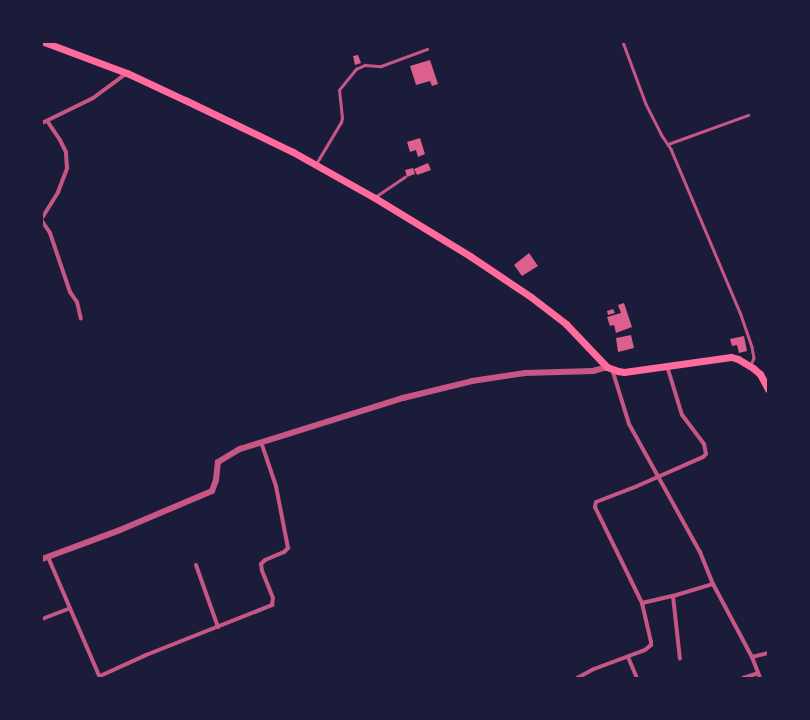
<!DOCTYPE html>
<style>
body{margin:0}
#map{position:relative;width:810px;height:720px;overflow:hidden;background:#1b1b3a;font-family:Lato,sans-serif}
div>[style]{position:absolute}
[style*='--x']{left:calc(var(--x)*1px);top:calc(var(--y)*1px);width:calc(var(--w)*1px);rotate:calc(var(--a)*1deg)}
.building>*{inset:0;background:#dd5f8e}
.service>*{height:2.5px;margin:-1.25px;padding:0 1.25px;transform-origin:1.25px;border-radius:1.25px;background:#c65784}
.minor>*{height:4px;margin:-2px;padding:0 2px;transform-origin:2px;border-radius:2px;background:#c65784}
.tertiary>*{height:6px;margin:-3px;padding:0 3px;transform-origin:3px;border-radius:3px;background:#c65784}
.secondary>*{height:7px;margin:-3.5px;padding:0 3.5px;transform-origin:3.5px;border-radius:3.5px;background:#ff6b9d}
span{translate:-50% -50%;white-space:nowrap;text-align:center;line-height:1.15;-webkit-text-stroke:4px #1b1b3a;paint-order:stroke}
.frame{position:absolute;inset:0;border:43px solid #1b1b3a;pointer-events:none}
</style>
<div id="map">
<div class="building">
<div style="clip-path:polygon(358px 55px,361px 63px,355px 65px,353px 56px)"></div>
<div style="clip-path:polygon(430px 60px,438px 84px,432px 86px,430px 81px,416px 85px,410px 66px)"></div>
<div style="clip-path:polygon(420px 138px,425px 154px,418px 157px,416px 150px,410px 152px,407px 142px)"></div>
<div style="clip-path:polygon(428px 163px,431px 170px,417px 175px,414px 169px)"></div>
<div style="clip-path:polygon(413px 168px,415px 174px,407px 177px,405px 170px)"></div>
<div style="clip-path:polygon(529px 253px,538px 266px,522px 276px,514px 265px)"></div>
<div style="clip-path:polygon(624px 303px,632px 327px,616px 333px,614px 325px,610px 326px,607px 317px,621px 313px,618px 305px)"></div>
<div style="clip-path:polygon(613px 309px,615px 313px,608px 315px,607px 311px)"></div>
<div style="clip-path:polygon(631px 335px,634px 348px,618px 352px,616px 338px)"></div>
<div style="clip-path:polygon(744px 336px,747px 351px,739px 353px,737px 345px,732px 346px,730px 339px)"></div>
</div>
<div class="service">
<div style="--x:623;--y:42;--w:66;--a:69.6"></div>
<div style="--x:646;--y:104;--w:34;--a:63"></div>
<div style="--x:661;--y:134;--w:18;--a:56"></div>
<div style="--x:671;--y:149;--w:177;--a:67.1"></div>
<div style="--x:740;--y:312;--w:37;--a:71"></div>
<div style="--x:752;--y:347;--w:11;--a:80"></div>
<div style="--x:754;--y:358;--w:8;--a:113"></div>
<div style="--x:668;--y:144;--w:85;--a:-19.9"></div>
<div style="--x:316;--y:164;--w:49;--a:-59.2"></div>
<div style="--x:341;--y:122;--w:4;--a:-76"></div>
<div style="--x:342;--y:118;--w:28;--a:-96"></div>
<div style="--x:339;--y:90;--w:27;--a:-51"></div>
<div style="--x:356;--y:69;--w:10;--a:-24"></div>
<div style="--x:365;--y:65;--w:16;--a:4"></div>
<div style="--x:381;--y:66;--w:49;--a:-20.3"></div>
<div style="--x:375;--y:197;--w:36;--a:-34"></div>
</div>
<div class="minor">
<div style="--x:42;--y:123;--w:57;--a:-26.1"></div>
<div style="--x:93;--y:98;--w:42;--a:-36.3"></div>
<div style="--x:42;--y:218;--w:31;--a:-58"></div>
<div style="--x:58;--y:192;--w:26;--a:-69"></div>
<div style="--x:67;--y:168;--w:16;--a:-94"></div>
<div style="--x:66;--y:152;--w:13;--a:-117"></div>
<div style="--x:60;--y:140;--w:23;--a:-124"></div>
<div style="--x:42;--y:221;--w:14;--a:56"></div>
<div style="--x:50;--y:233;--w:62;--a:71.3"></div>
<div style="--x:70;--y:292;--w:12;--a:55"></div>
<div style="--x:77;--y:302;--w:17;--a:77"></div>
<div style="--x:612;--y:369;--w:58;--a:72.8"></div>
<div style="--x:629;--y:424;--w:146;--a:61"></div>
<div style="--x:700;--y:552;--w:35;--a:68"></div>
<div style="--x:713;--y:584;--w:83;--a:61.9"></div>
<div style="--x:752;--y:657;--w:22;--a:69"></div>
<div style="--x:48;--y:557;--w:132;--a:66.7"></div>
<div style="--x:196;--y:565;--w:66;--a:70.5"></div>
<div style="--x:673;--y:596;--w:63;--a:83.7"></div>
<div style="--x:642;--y:603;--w:32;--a:-13"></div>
<div style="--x:673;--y:596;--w:42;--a:-16.7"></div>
<div style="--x:42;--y:619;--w:30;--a:-21"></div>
<div style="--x:628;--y:657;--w:23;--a:67"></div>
<div style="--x:752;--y:657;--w:16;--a:-14"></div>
<div style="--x:100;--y:676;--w:51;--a:-24.5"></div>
<div style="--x:146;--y:655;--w:136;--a:-21.6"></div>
<div style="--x:272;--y:605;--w:7;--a:-82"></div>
<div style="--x:273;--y:598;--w:29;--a:-112"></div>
<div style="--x:262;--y:571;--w:7;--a:-98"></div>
<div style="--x:261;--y:564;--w:6;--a:-45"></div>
<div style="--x:265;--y:560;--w:21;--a:-23"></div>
<div style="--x:284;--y:552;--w:6;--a:-45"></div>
<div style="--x:288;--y:548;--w:63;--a:-101"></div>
<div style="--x:276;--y:486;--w:46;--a:-108.8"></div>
<div style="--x:577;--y:678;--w:19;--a:-28"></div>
<div style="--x:594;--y:669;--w:54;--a:-20.4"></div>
<div style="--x:645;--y:650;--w:8;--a:-40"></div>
<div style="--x:651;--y:645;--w:3;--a:-90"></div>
<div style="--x:651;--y:642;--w:40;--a:-103"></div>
<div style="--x:642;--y:603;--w:107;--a:-116.1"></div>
<div style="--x:595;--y:507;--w:5;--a:-79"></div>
<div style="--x:596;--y:502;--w:42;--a:-21"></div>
<div style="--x:635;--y:487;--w:74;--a:-23.8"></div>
<div style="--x:703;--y:457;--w:4;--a:-45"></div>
<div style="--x:706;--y:454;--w:10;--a:-101"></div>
<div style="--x:704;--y:444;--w:36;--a:-127"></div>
<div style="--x:682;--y:415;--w:51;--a:-107"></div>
<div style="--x:743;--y:678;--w:16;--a:-18"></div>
</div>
<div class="tertiary">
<div style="--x:42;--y:559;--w:83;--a:-20.4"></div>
<div style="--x:120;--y:530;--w:100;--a:-23"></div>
<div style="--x:212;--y:491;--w:12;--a:-70"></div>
<div style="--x:216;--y:480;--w:18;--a:-84"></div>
<div style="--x:218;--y:462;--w:26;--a:-31"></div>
<div style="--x:240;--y:449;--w:171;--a:-17.4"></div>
<div style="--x:403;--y:398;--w:71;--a:-13.8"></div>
<div style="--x:472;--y:381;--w:54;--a:-8.6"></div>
<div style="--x:525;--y:373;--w:68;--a:-1.7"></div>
<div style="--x:593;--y:371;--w:15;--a:-16"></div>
</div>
<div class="secondary">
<div style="--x:44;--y:42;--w:89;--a:20.5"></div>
<div style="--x:127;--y:73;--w:64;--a:25"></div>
<div style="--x:185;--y:100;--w:120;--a:25.7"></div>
<div style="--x:293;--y:152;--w:94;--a:29.3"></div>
<div style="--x:375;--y:198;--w:111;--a:31.4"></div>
<div style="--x:470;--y:256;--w:73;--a:33.9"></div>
<div style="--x:531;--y:297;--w:44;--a:37.6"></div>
<div style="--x:566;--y:324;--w:59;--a:46.4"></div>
<div style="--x:607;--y:367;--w:12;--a:20"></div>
<div style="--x:618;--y:371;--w:6;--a:9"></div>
<div style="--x:624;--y:372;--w:108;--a:-8"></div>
<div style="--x:731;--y:357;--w:7;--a:16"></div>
<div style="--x:738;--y:359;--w:17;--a:31"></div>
<div style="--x:753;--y:368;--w:9;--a:41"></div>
<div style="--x:760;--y:374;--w:17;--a:62"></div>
</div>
<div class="frame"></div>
</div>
